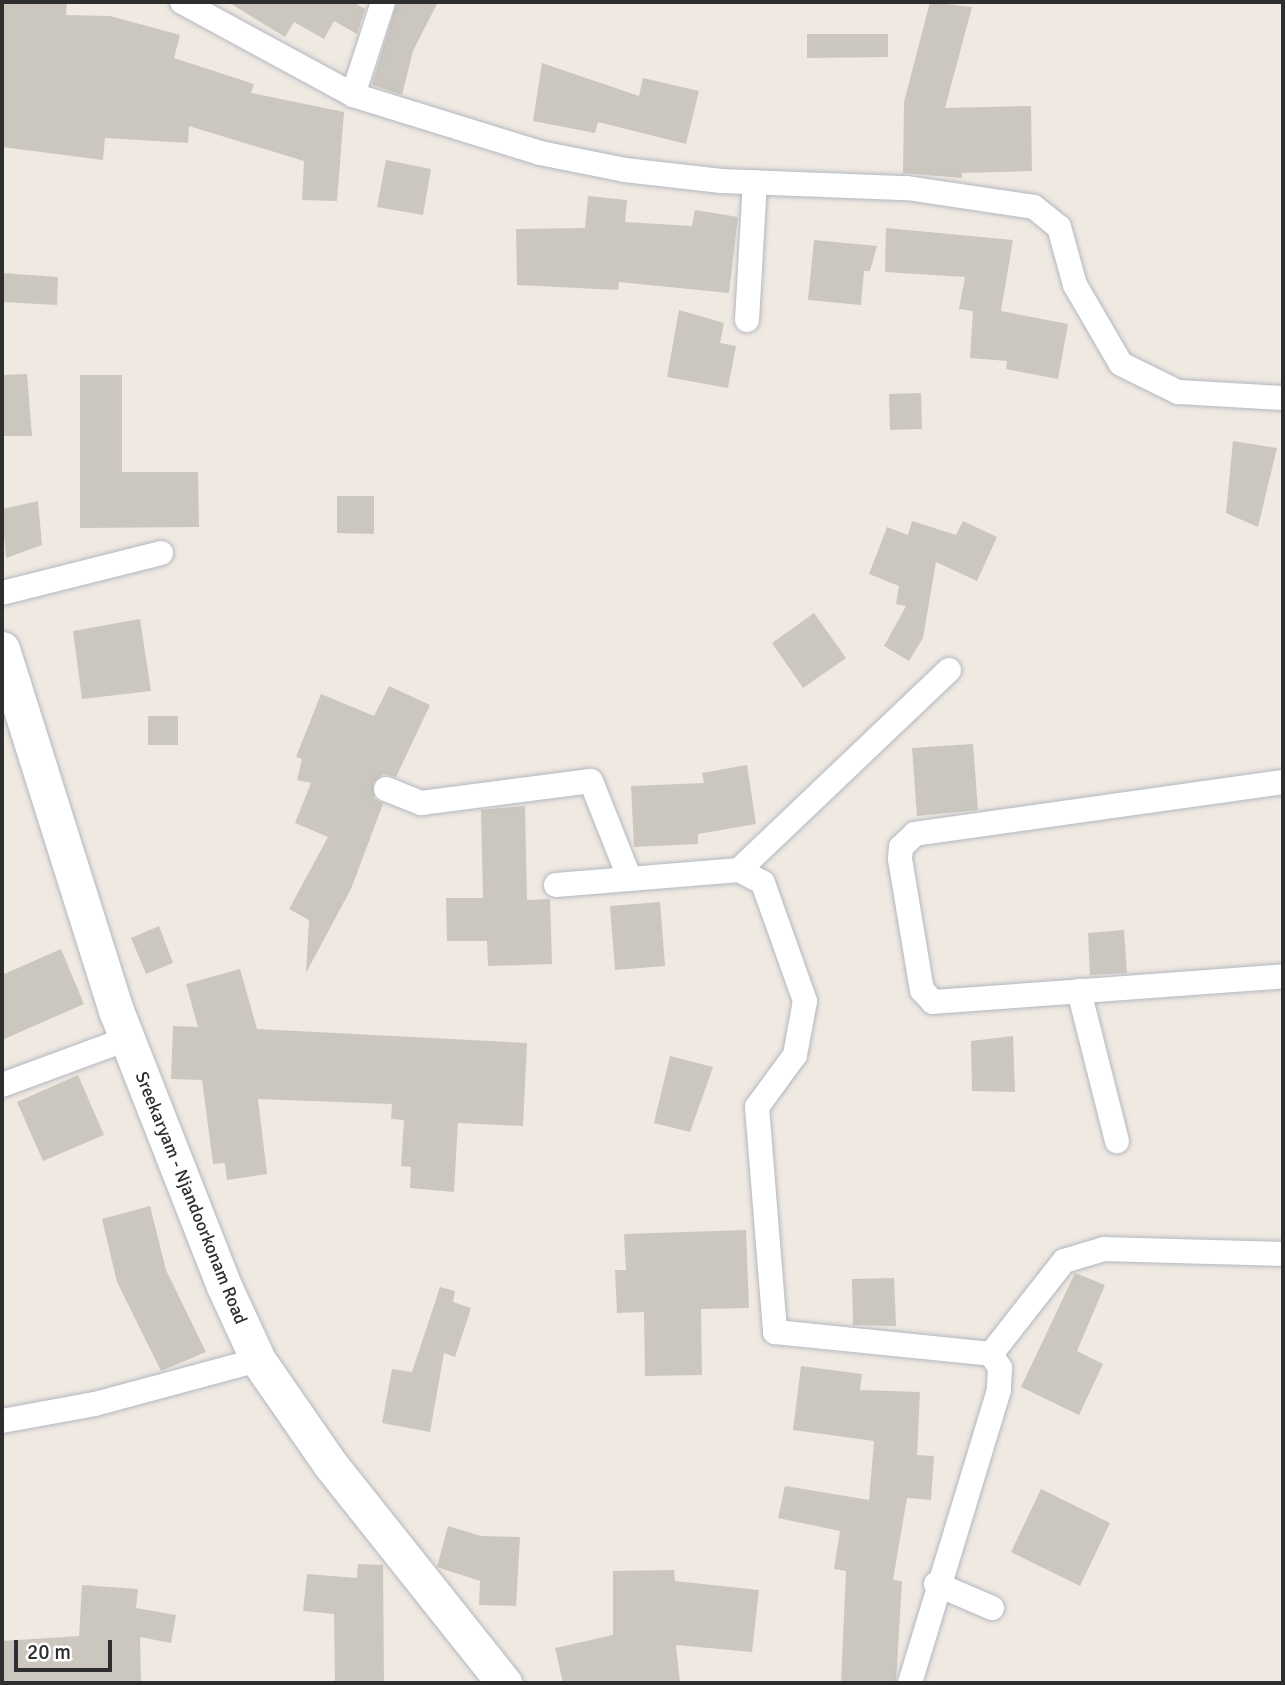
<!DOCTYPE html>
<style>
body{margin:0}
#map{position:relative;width:1285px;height:1685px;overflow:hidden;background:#efe9e1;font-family:Signika,sans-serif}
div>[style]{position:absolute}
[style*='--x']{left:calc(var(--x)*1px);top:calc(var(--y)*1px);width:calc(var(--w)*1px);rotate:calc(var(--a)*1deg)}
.building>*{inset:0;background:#cbc7bf}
.roads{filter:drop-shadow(0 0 2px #b4b7c1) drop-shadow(0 0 2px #b4b7c1)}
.street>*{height:24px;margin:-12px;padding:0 12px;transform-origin:12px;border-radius:12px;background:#fff}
.secondary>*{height:35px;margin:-17.5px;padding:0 17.5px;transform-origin:17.5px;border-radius:17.5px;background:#fff}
span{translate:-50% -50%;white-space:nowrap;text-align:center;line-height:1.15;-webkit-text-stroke:5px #fff;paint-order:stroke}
.street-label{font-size:18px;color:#2e2e2e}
.frame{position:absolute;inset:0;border:4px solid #2e2e2e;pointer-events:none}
.scale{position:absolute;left:14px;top:1640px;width:98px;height:32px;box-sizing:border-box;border:4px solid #2e2e2e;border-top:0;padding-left:9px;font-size:21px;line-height:24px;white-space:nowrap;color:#2e2e2e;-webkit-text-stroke:5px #fff;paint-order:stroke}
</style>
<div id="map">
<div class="building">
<div style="clip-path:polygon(2px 2px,67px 2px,66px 15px,110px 16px,180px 35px,174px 58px,254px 84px,251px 93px,344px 112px,337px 201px,302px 200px,304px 161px,189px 126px,188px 143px,105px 138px,103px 160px,2px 147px)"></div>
<div style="clip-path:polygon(228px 2px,353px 2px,365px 9px,357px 34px,334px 21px,324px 39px,294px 22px,285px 37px)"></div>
<div style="clip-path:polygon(397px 2px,438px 2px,413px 51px,402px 95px,372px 85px)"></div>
<div style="clip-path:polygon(930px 2px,972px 7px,945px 108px,1031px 106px,1032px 171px,962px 173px,962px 178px,903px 173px,904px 102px)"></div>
<div style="clip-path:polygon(807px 34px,888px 34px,888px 57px,807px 58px)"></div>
<div style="clip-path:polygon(542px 63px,639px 96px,643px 78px,699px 91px,686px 144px,598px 122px,595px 133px,533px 121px)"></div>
<div style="clip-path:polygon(386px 160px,431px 169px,423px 215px,377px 207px)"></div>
<div style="clip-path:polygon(588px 196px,627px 200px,625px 222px,692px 226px,695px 210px,738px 217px,729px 293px,619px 282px,618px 290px,517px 285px,516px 229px,585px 228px)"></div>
<div style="clip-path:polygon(886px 228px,1013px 240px,1001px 311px,1068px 324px,1058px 379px,1006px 369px,1007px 361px,970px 358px,973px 311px,959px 309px,965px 277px,885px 272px)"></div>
<div style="clip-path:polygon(814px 240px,877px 246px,870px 271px,864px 271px,861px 305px,808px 300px)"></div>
<div style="clip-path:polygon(2px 273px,58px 277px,57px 305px,2px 302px)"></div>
<div style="clip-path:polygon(679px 310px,724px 323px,720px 343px,736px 346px,728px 388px,667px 377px)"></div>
<div style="clip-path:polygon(27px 374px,32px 436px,2px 436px,2px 375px)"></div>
<div style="clip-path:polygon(80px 375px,122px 375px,122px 472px,198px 472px,199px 527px,80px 528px)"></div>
<div style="clip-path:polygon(921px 393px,922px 429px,890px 430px,889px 394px)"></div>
<div style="clip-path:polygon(1233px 441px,1277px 448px,1258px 527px,1226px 513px)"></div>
<div style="clip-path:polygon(337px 496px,374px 496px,374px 534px,337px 533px)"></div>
<div style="clip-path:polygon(38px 501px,42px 545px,6px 558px,2px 509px)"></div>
<div style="clip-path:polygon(912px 521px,956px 535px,963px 521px,997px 537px,977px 581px,936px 562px,923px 638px,909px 661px,884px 646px,906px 606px,896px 604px,899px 586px,869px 574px,887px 527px,908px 535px)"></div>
<div style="clip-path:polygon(814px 613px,846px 658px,803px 688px,772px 643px)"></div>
<div style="clip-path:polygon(140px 619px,151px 691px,82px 699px,73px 631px)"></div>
<div style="clip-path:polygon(389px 686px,430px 705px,396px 777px,383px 774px,373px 783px,374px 798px,383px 804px,351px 889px,306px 973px,309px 920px,289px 909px,328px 837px,295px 823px,311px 783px,297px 780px,302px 759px,296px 757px,321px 694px,374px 716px)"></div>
<div style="clip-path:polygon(148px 716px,178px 716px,178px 745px,148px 745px)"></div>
<div style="clip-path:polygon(973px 744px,978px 810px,917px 816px,912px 748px)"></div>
<div style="clip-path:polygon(747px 765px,756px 824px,698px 834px,698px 844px,634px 847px,631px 786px,704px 783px,702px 773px)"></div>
<div style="clip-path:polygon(525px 806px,527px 900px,550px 899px,552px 964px,488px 966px,487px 941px,447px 941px,446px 898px,483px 898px,481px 810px)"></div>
<div style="clip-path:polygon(660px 902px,665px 966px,615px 970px,610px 906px)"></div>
<div style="clip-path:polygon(159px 926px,173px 963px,146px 974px,131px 938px)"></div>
<div style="clip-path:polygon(1124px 930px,1127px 973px,1090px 975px,1088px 933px)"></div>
<div style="clip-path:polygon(61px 949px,84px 1004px,2px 1040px,2px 975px)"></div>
<div style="clip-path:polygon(240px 969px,257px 1029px,527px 1043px,523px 1126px,458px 1123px,454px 1192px,410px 1188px,411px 1167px,401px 1166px,404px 1120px,391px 1119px,392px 1104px,258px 1099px,267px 1174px,227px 1180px,225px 1163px,213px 1164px,202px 1080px,171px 1079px,173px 1026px,198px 1027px,186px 984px)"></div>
<div style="clip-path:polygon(1013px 1036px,1015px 1092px,972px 1091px,971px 1041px)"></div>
<div style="clip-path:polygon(670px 1056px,713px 1067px,690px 1132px,654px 1123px)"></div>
<div style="clip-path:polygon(78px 1075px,104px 1135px,43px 1161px,17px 1102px)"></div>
<div style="clip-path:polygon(150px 1206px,166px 1270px,206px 1352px,161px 1371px,117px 1282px,102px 1219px)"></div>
<div style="clip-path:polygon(746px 1230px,749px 1308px,701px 1309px,702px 1375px,645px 1376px,644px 1312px,617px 1313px,615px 1270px,626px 1270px,624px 1234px)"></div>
<div style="clip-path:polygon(1075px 1273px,1105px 1285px,1077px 1351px,1103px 1364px,1079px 1415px,1021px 1387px)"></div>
<div style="clip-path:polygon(894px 1278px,896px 1326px,853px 1325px,852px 1279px)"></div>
<div style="clip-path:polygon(440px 1287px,455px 1291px,453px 1302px,471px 1308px,455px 1357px,444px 1353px,430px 1432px,382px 1423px,392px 1369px,412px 1372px)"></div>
<div style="clip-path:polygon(801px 1366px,862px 1374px,860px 1390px,920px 1392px,917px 1455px,934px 1456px,931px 1500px,907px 1498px,893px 1580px,902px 1581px,896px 1682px,841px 1683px,846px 1571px,834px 1569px,840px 1531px,778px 1518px,785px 1486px,869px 1500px,874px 1441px,793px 1430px)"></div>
<div style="clip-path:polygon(1041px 1489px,1110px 1523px,1080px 1586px,1011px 1552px)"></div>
<div style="clip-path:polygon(448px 1526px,481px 1536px,520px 1537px,516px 1606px,479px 1605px,480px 1581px,437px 1567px)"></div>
<div style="clip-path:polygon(358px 1564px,383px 1565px,384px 1683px,335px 1683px,334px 1614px,303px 1611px,307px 1574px,357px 1578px)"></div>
<div style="clip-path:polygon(674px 1570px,675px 1581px,759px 1590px,752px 1652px,676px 1645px,680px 1683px,563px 1683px,555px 1648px,613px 1635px,613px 1571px)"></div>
<div style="clip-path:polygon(82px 1585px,138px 1589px,136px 1608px,176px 1615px,171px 1643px,140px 1637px,141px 1683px,2px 1683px,2px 1641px,79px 1636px)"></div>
</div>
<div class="roads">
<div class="street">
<div style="--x:182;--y:2;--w:195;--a:28.5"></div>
<div style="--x:353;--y:95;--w:196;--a:17.2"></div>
<div style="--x:540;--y:153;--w:87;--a:11.3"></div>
<div style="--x:625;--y:170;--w:97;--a:6.5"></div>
<div style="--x:721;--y:181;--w:186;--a:2.2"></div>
<div style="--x:907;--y:188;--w:128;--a:8.5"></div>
<div style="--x:1034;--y:207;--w:32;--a:39"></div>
<div style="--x:1059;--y:227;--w:60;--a:74.6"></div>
<div style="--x:1075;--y:285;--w:91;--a:59.8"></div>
<div style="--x:1121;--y:364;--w:64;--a:26.2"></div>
<div style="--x:1178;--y:392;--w:105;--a:3.3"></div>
<div style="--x:353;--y:95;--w:98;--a:-72.1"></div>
<div style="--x:747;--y:320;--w:138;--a:-86.7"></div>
<div style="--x:2;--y:593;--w:164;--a:-14.1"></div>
<div style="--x:1283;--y:782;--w:372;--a:172"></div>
<div style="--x:915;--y:834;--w:19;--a:137"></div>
<div style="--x:901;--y:847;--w:12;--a:95"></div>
<div style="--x:900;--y:859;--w:133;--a:80.5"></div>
<div style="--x:922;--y:990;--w:16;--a:47"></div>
<div style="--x:933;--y:1002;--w:351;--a:-4.2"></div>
<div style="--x:386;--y:789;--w:38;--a:22"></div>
<div style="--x:421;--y:803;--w:171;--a:-7.4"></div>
<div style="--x:591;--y:781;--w:103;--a:68.4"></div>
<div style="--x:739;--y:870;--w:290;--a:-43.6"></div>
<div style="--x:556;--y:885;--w:184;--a:-4.7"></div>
<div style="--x:739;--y:870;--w:27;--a:28"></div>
<div style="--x:763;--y:883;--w:125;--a:70.4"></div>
<div style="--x:805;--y:1001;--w:55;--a:100.5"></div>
<div style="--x:795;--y:1055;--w:64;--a:126.2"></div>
<div style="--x:757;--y:1107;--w:226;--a:85.4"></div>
<div style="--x:775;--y:1332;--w:217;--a:5.8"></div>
<div style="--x:991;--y:1354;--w:17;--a:57"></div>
<div style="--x:1000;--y:1368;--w:22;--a:93"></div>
<div style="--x:999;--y:1390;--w:306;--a:106.9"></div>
<div style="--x:1079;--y:991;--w:155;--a:75.8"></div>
<div style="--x:2;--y:1085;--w:133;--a:-20.2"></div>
<div style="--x:991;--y:1354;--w:118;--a:-51.9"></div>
<div style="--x:1064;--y:1261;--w:42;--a:-16.7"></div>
<div style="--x:1104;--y:1249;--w:179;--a:1.6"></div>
<div style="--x:2;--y:1421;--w:95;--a:-10.4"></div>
<div style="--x:95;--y:1404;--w:169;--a:-15.1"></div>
<div style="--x:936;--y:1584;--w:61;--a:23.2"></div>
</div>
<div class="secondary">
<div style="--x:2;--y:649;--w:382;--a:72.5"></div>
<div style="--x:117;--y:1013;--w:293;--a:68.6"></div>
<div style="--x:224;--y:1286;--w:81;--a:65.3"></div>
<div style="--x:258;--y:1360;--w:126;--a:55.3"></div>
<div style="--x:330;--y:1464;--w:280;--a:51.5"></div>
</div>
</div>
<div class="street-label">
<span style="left:191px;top:1198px;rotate:68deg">Sreekaryam - Njandoorkonam Road</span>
</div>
<div class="frame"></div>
<div class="scale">20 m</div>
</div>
